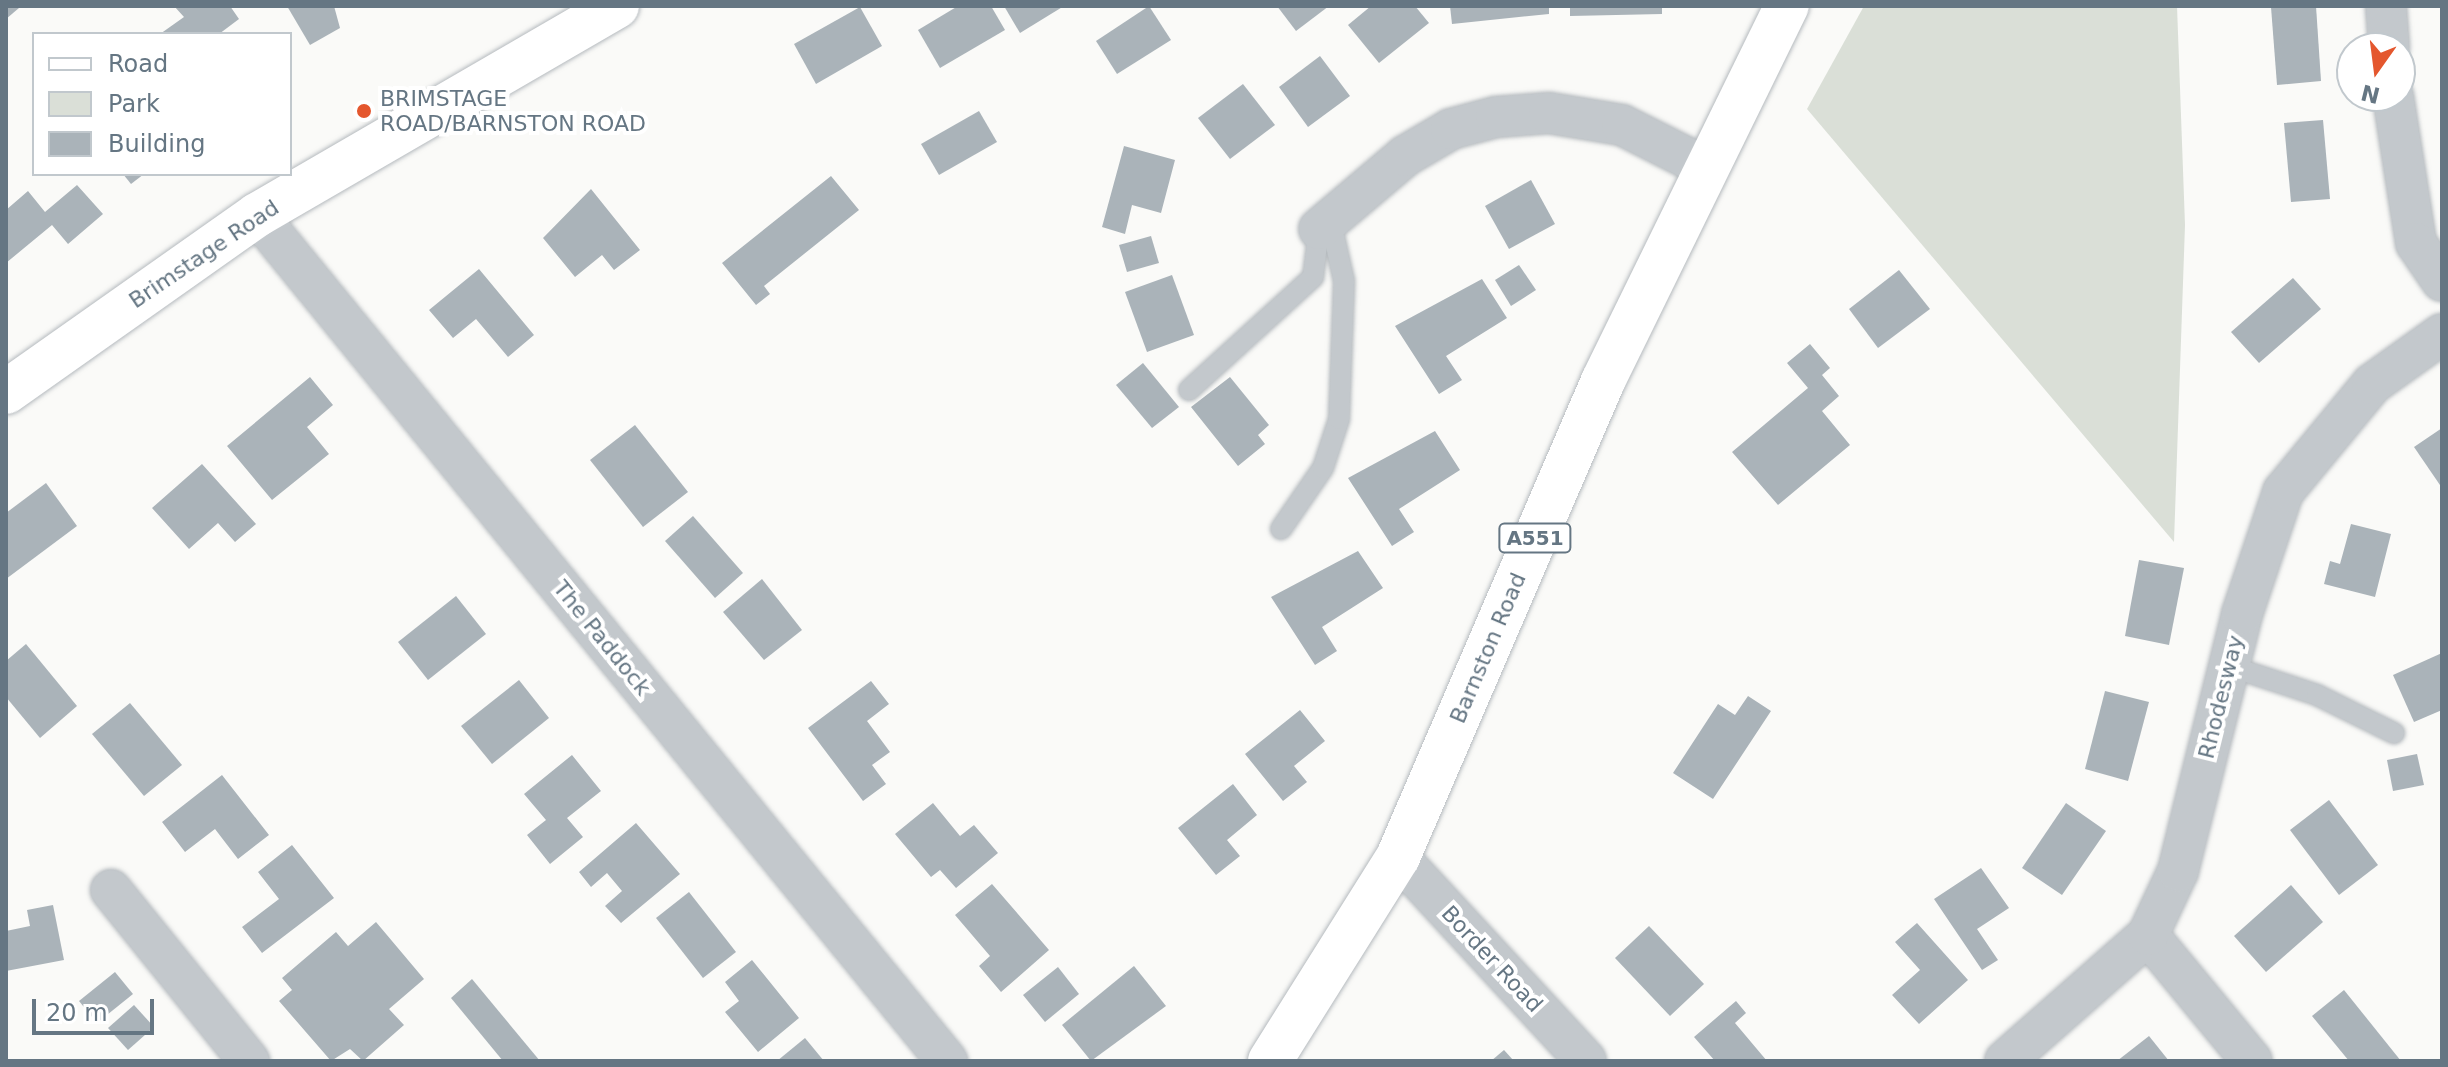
<!DOCTYPE html>
<style>
body{margin:0}
#map{position:relative;width:2448px;height:1067px;overflow:hidden;background:#fafaf8;font-family:"DejaVu Sans",sans-serif}
div>[style]{position:absolute}
[style*='--x']{left:calc(var(--x)*1px);top:calc(var(--y)*1px);width:calc(var(--w)*1px);rotate:calc(var(--a)*1deg)}
.green>*{inset:0;background:#dadfd7}
.building>*{inset:0;background:#aab3b9}
.roads{filter:drop-shadow(0 0 2px #b5babe) drop-shadow(0 0 2px #b5babe)}
.service>*{height:20px;margin:-10px;padding:0 10px;transform-origin:10px;border-radius:10px;background:#c3c8cc}
.minor>*{height:40px;margin:-20px;padding:0 20px;transform-origin:20px;border-radius:20px;background:#c3c8cc}
.primary>*{height:44px;margin:-22px;padding:0 22px;transform-origin:22px;border-radius:22px;background:#fff}
.dots>*{width:22px;height:22px;translate:-50% -50%;box-sizing:border-box;border:4px solid #fff;border-radius:50%}
span{translate:-50% -50%;white-space:nowrap;text-align:center;line-height:1.15;-webkit-text-stroke:8px #fff;paint-order:stroke}
.shield-label span{padding:2px 6px;background:#fff;border:2px solid;border-radius:6px;-webkit-text-stroke-width:0}
.shield-label{font-size:20px;color:#657683;font-weight:700}
.poi-label{font-size:22px;color:#657683}
.left{translate:0 -50%;text-align:left}
.street-label{font-size:22px;color:#657683}
.frame{position:absolute;inset:0;border:8px solid #657683;pointer-events:none}
.legend{position:absolute;left:32px;top:32px;width:260px;height:144px;box-sizing:border-box;background:#fff;border:2px solid #c1c8cd;margin:0;padding:10px 14px;list-style:none;font-size:24px;color:#657683}
.legend li{display:flex;align-items:center;gap:16px;height:40px}
.legend b{width:40px;border:2px solid #c1c8cd}
.north{position:absolute;left:2336px;top:32px;width:80px;height:80px;box-sizing:border-box;background:#fff;border:2px solid #c1c8cd;border-radius:50%;rotate:194deg;font-size:22px;font-weight:700;line-height:32px;text-align:center;color:#657683}
.north::after{content:'';display:block;margin:auto;width:28px;height:36px;background:#e4572e;clip-path:polygon(50% 0,100% 100%,50% 72%,0 100%)}
.scale{position:absolute;left:32px;top:999px;width:122px;height:36px;box-sizing:border-box;border:4px solid #657683;border-top:0;padding-left:10px;font-size:24px;line-height:28px;white-space:nowrap;color:#657683;-webkit-text-stroke:6px #fff;paint-order:stroke}
</style>
<div id="map">
<div class="green">
<div style="clip-path:polygon(1864px 6px,2177px 6px,2185px 225px,2174px 542px,1807px 109px)"></div>
</div>
<div class="building">
<div style="clip-path:polygon(6px 6px,17px 6px,19px 8px,6px 19px)"></div>
<div style="clip-path:polygon(174px 6px,230px 6px,239px 19px,219px 34px,160px 34px,184px 17px)"></div>
<div style="clip-path:polygon(287px 6px,334px 6px,340px 28px,310px 45px)"></div>
<div style="clip-path:polygon(958px 6px,991px 6px,1005px 30px,940px 68px,918px 30px)"></div>
<div style="clip-path:polygon(1004px 6px,1064px 6px,1020px 33px)"></div>
<div style="clip-path:polygon(1149px 6px,1171px 40px,1117px 74px,1096px 41px)"></div>
<div style="clip-path:polygon(1277px 6px,1329px 6px,1296px 31px)"></div>
<div style="clip-path:polygon(1371px 6px,1415px 6px,1429px 23px,1379px 63px,1348px 25px)"></div>
<div style="clip-path:polygon(1450px 6px,1549px 6px,1549px 14px,1452px 24px)"></div>
<div style="clip-path:polygon(1570px 6px,1662px 6px,1662px 14px,1570px 16px)"></div>
<div style="clip-path:polygon(2285px 6px,2316px 6px,2321px 81px,2277px 85px,2271px 7px)"></div>
<div style="clip-path:polygon(860px 7px,882px 46px,816px 84px,794px 44px)"></div>
<div style="clip-path:polygon(1320px 56px,1350px 96px,1308px 127px,1279px 87px)"></div>
<div style="clip-path:polygon(1243px 84px,1275px 125px,1230px 159px,1198px 118px)"></div>
<div style="clip-path:polygon(979px 111px,997px 142px,939px 175px,921px 144px)"></div>
<div style="clip-path:polygon(2323px 120px,2330px 199px,2291px 202px,2284px 123px)"></div>
<div style="clip-path:polygon(1124px 146px,1175px 160px,1161px 213px,1132px 205px,1125px 234px,1102px 227px)"></div>
<div style="clip-path:polygon(123px 174px,144px 174px,131px 184px)"></div>
<div style="clip-path:polygon(831px 176px,859px 210px,764px 286px,770px 294px,756px 305px,722px 263px)"></div>
<div style="clip-path:polygon(1531px 180px,1555px 224px,1509px 249px,1485px 206px)"></div>
<div style="clip-path:polygon(77px 185px,103px 214px,68px 244px,52px 225px,6px 263px,6px 210px,28px 191px,45px 212px)"></div>
<div style="clip-path:polygon(591px 189px,640px 250px,614px 270px,602px 255px,575px 277px,543px 238px)"></div>
<div style="clip-path:polygon(1151px 236px,1159px 263px,1127px 272px,1119px 245px)"></div>
<div style="clip-path:polygon(1519px 265px,1536px 290px,1511px 306px,1495px 280px)"></div>
<div style="clip-path:polygon(479px 269px,534px 335px,508px 357px,476px 319px,453px 338px,429px 310px)"></div>
<div style="clip-path:polygon(1899px 270px,1930px 309px,1878px 348px,1849px 309px)"></div>
<div style="clip-path:polygon(1172px 275px,1194px 335px,1147px 352px,1125px 292px)"></div>
<div style="clip-path:polygon(2293px 278px,2321px 309px,2259px 363px,2231px 332px)"></div>
<div style="clip-path:polygon(1482px 279px,1507px 318px,1446px 356px,1462px 380px,1439px 394px,1395px 326px)"></div>
<div style="clip-path:polygon(1810px 344px,1830px 368px,1822px 375px,1839px 396px,1822px 411px,1850px 445px,1778px 505px,1732px 452px,1808px 388px,1787px 363px)"></div>
<div style="clip-path:polygon(1143px 363px,1179px 407px,1152px 428px,1116px 385px)"></div>
<div style="clip-path:polygon(310px 377px,333px 405px,307px 427px,329px 454px,272px 500px,227px 446px)"></div>
<div style="clip-path:polygon(1230px 377px,1269px 425px,1258px 435px,1265px 444px,1238px 466px,1191px 407px)"></div>
<div style="clip-path:polygon(635px 425px,688px 492px,643px 527px,590px 460px)"></div>
<div style="clip-path:polygon(2442px 428px,2442px 488px,2414px 447px)"></div>
<div style="clip-path:polygon(1435px 431px,1460px 470px,1399px 509px,1414px 532px,1392px 546px,1348px 478px)"></div>
<div style="clip-path:polygon(202px 464px,256px 524px,235px 542px,218px 523px,189px 549px,152px 508px)"></div>
<div style="clip-path:polygon(46px 483px,77px 526px,6px 579px,6px 513px)"></div>
<div style="clip-path:polygon(693px 516px,743px 573px,715px 598px,665px 541px)"></div>
<div style="clip-path:polygon(2351px 524px,2391px 534px,2375px 597px,2324px 584px,2330px 561px,2340px 564px)"></div>
<div style="clip-path:polygon(1358px 551px,1383px 588px,1322px 627px,1337px 651px,1315px 665px,1271px 597px)"></div>
<div style="clip-path:polygon(2139px 560px,2184px 568px,2169px 645px,2125px 636px)"></div>
<div style="clip-path:polygon(762px 579px,802px 630px,764px 660px,723px 612px)"></div>
<div style="clip-path:polygon(456px 596px,486px 634px,428px 680px,398px 642px)"></div>
<div style="clip-path:polygon(26px 644px,77px 706px,40px 738px,6px 697px,6px 661px)"></div>
<div style="clip-path:polygon(2442px 653px,2442px 710px,2414px 722px,2393px 675px)"></div>
<div style="clip-path:polygon(519px 680px,549px 718px,492px 764px,461px 726px)"></div>
<div style="clip-path:polygon(871px 681px,889px 704px,867px 721px,890px 752px,872px 765px,886px 784px,863px 801px,808px 728px)"></div>
<div style="clip-path:polygon(2105px 691px,2149px 702px,2128px 781px,2085px 769px)"></div>
<div style="clip-path:polygon(1748px 696px,1771px 711px,1713px 799px,1673px 773px,1718px 704px,1735px 715px)"></div>
<div style="clip-path:polygon(130px 703px,182px 765px,144px 796px,92px 734px)"></div>
<div style="clip-path:polygon(1300px 710px,1325px 741px,1294px 766px,1307px 782px,1283px 801px,1245px 754px)"></div>
<div style="clip-path:polygon(2417px 754px,2424px 785px,2393px 791px,2387px 760px)"></div>
<div style="clip-path:polygon(572px 755px,601px 791px,567px 818px,583px 837px,550px 864px,527px 835px,546px 820px,524px 794px)"></div>
<div style="clip-path:polygon(222px 775px,269px 835px,238px 859px,215px 829px,185px 852px,162px 822px)"></div>
<div style="clip-path:polygon(1233px 784px,1257px 815px,1227px 840px,1240px 856px,1216px 875px,1178px 828px)"></div>
<div style="clip-path:polygon(2329px 800px,2378px 865px,2339px 895px,2290px 830px)"></div>
<div style="clip-path:polygon(933px 803px,960px 836px,974px 825px,998px 853px,956px 888px,940px 870px,931px 877px,895px 834px)"></div>
<div style="clip-path:polygon(2066px 803px,2106px 831px,2062px 895px,2022px 868px)"></div>
<div style="clip-path:polygon(636px 823px,680px 874px,621px 923px,605px 906px,622px 891px,607px 873px,591px 887px,579px 872px)"></div>
<div style="clip-path:polygon(292px 845px,334px 898px,262px 953px,242px 927px,279px 899px,258px 872px)"></div>
<div style="clip-path:polygon(1981px 868px,2009px 908px,1977px 929px,1998px 960px,1982px 970px,1934px 899px)"></div>
<div style="clip-path:polygon(992px 884px,1049px 950px,1001px 992px,979px 966px,990px 956px,955px 915px)"></div>
<div style="clip-path:polygon(2291px 885px,2323px 922px,2266px 972px,2234px 936px)"></div>
<div style="clip-path:polygon(689px 892px,736px 952px,703px 978px,656px 918px)"></div>
<div style="clip-path:polygon(53px 905px,64px 960px,6px 971px,6px 931px,30px 926px,27px 910px)"></div>
<div style="clip-path:polygon(376px 922px,424px 979px,389px 1009px,404px 1025px,363px 1061px,350px 1049px,331px 1061px,279px 1001px,292px 990px,282px 978px,336px 932px,348px 946px)"></div>
<div style="clip-path:polygon(1917px 923px,1968px 980px,1919px 1024px,1892px 995px,1920px 970px,1895px 942px)"></div>
<div style="clip-path:polygon(1649px 926px,1704px 984px,1670px 1016px,1615px 958px)"></div>
<div style="clip-path:polygon(752px 960px,799px 1018px,758px 1052px,725px 1012px,739px 1001px,725px 982px)"></div>
<div style="clip-path:polygon(1134px 966px,1166px 1006px,1091px 1061px,1062px 1025px)"></div>
<div style="clip-path:polygon(1058px 967px,1079px 994px,1045px 1022px,1023px 995px)"></div>
<div style="clip-path:polygon(115px 972px,133px 994px,97px 1023px,79px 1001px)"></div>
<div style="clip-path:polygon(472px 979px,540px 1061px,503px 1061px,451px 998px)"></div>
<div style="clip-path:polygon(2344px 990px,2401px 1061px,2349px 1061px,2312px 1016px)"></div>
<div style="clip-path:polygon(1736px 1001px,1746px 1013px,1735px 1023px,1767px 1061px,1715px 1061px,1694px 1037px)"></div>
<div style="clip-path:polygon(134px 1005px,154px 1027px,128px 1050px,108px 1028px)"></div>
<div style="clip-path:polygon(2149px 1036px,2169px 1061px,2117px 1061px)"></div>
<div style="clip-path:polygon(805px 1038px,824px 1061px,777px 1061px)"></div>
<div style="clip-path:polygon(1504px 1050px,1514px 1061px,1491px 1061px)"></div>
</div>
<div class="roads">
<div class="service">
<div style="--x:1189;--y:390;--w:168;--a:-42.3"></div>
<div style="--x:1313;--y:277;--w:48;--a:-82.9"></div>
<div style="--x:1281;--y:529;--w:74;--a:-55.5"></div>
<div style="--x:1323;--y:468;--w:52;--a:-71.9"></div>
<div style="--x:1339;--y:419;--w:138;--a:-87.9"></div>
<div style="--x:1344;--y:281;--w:64;--a:-102.7"></div>
<div style="--x:2229;--y:666;--w:93;--a:18.2"></div>
<div style="--x:2317;--y:695;--w:86;--a:26.3"></div>
</div>
<div class="minor">
<div style="--x:2386;--y:6;--w:42;--a:85.9"></div>
<div style="--x:2393;--y:96;--w:149;--a:81.1"></div>
<div style="--x:2416;--y:243;--w:46;--a:55.6"></div>
<div style="--x:257;--y:215;--w:1092;--a:50.8"></div>
<div style="--x:1319;--y:229;--w:113;--a:-40.3"></div>
<div style="--x:1405;--y:156;--w:53;--a:-30.4"></div>
<div style="--x:1451;--y:129;--w:47;--a:-14.9"></div>
<div style="--x:1496;--y:117;--w:53;--a:-4.3"></div>
<div style="--x:1549;--y:113;--w:74;--a:9.3"></div>
<div style="--x:1622;--y:125;--w:93;--a:26.8"></div>
<div style="--x:1398;--y:857;--w:277;--a:47.3"></div>
<div style="--x:111;--y:890;--w:220;--a:51.1"></div>
<div style="--x:2148;--y:935;--w:163;--a:50.5"></div>
<div style="--x:2005;--y:1061;--w:191;--a:-41.4"></div>
<div style="--x:2148;--y:935;--w:71;--a:-64.9"></div>
<div style="--x:2178;--y:871;--w:265;--a:-76"></div>
<div style="--x:2242;--y:614;--w:129;--a:-71.4"></div>
<div style="--x:2283;--y:492;--w:140;--a:-50.5"></div>
<div style="--x:2372;--y:384;--w:86;--a:-35.5"></div>
</div>
<div class="primary">
<div style="--x:6;--y:392;--w:307;--a:-35.2"></div>
<div style="--x:257;--y:215;--w:416;--a:-30.1"></div>
<div style="--x:1270;--y:1061;--w:241;--a:-57.9"></div>
<div style="--x:1398;--y:857;--w:518;--a:-66.7"></div>
<div style="--x:1603;--y:381;--w:418;--a:-63.9"></div>
</div>
</div>
<div class="dots">
<div style="left:364px;top:111px;background:#e4572e"></div>
</div>
<div class="shield-label">
<span style="left:1535px;top:538px">A551</span>
</div>
<div class="poi-label">
<span class="left" style="left:380px;top:111px">BRIMSTAGE<br>ROAD/BARNSTON ROAD</span>
</div>
<div class="street-label">
<span style="left:204px;top:254px;rotate:-34deg">Brimstage Road</span>
<span style="left:602px;top:638px;rotate:51deg">The Paddock</span>
<span style="left:1488px;top:648px;rotate:-67deg">Barnston Road</span>
<span style="left:2221px;top:697px;rotate:-76deg">Rhodesway</span>
<span style="left:1492px;top:959px;rotate:47deg">Border Road</span>
</div>
<div class="frame"></div>
<ul class="legend">
<li><b style="height:10px;background:#fff"></b>Road</li>
<li><b style="height:22px;background:#dadfd7"></b>Park</li>
<li><b style="height:22px;background:#aab3b9"></b>Building</li>
</ul>
<div class="north">N</div>
<div class="scale">20 m</div>
</div>
